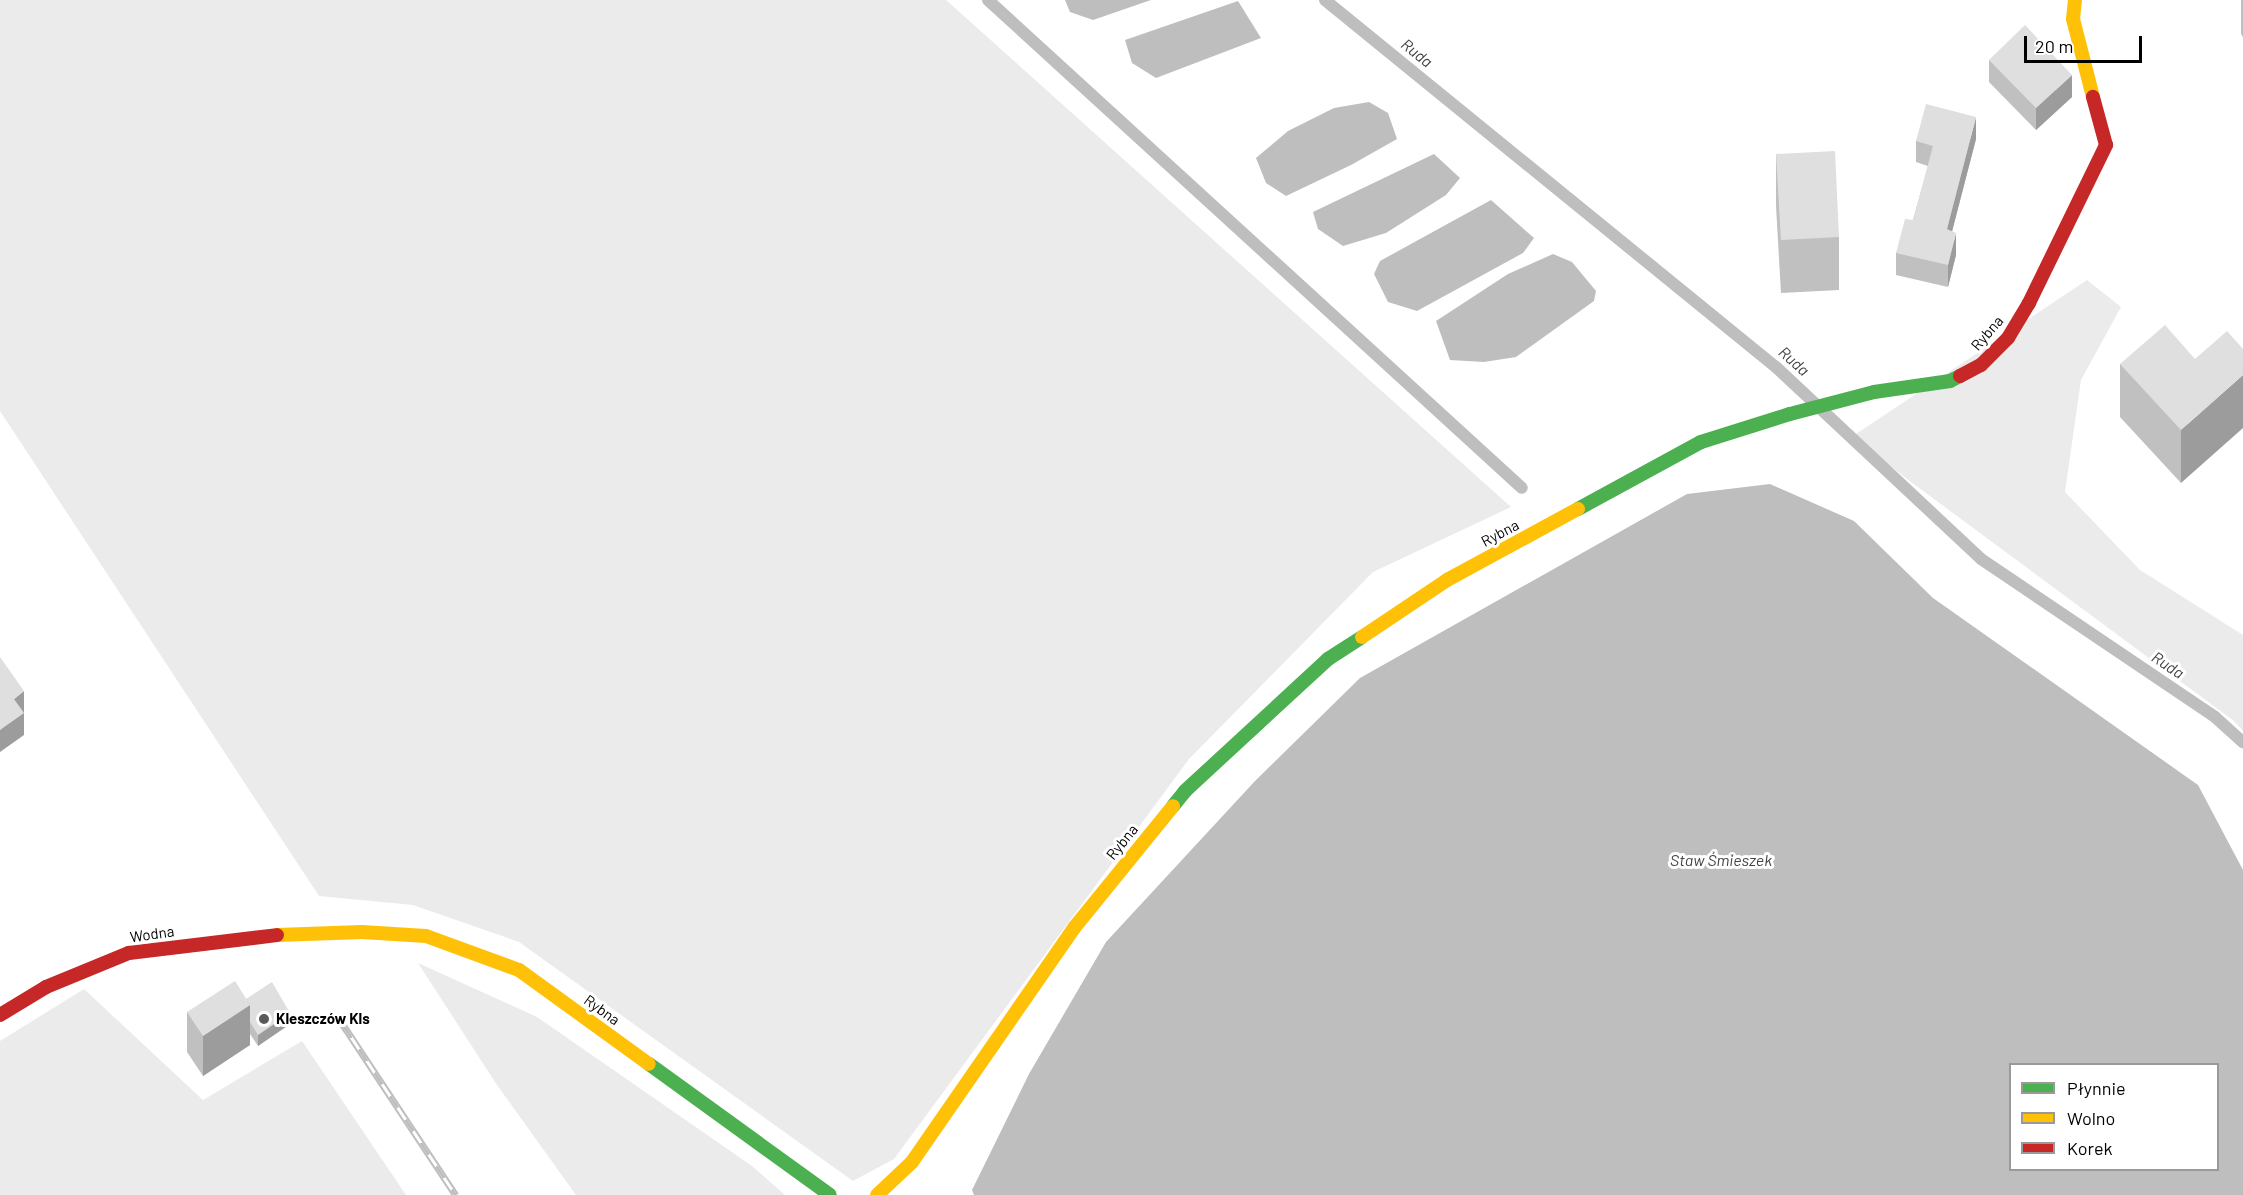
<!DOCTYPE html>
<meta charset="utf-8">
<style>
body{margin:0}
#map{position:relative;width:2243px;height:1195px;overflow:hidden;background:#fff;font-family:Barlow,sans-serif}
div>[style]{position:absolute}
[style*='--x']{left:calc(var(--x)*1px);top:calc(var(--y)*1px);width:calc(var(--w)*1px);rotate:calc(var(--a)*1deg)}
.green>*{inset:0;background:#ebebeb}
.water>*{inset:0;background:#bebebe}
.stream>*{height:12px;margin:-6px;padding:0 6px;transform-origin:6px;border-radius:6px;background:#bebebe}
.fast>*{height:14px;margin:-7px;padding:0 7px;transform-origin:7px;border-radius:7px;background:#4caf50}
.slow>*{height:14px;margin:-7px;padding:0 7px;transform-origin:7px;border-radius:7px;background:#ffc107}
.jam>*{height:14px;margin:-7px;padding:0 7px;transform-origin:7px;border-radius:7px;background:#c62828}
.rail>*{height:7px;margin-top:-3.5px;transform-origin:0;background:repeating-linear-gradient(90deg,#fff 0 14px,#bebebe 0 28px);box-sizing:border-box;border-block:2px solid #bebebe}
.wall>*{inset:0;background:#c0c0c0}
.shaded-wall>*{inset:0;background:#9c9c9c}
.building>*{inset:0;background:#dfdfdf}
.dots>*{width:16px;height:16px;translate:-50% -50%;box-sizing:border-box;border:3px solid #fff;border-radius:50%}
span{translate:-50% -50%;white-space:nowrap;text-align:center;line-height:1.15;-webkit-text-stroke:6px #fff;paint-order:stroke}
.street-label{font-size:15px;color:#000}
.poi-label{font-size:15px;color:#000;font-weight:700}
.left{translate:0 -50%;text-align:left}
.water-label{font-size:16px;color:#434343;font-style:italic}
.legend{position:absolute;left:2009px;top:1063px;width:210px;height:108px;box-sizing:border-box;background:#fff;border:2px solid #999;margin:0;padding:8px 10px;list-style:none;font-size:18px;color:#000}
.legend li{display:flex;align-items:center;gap:12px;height:30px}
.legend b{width:30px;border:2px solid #999}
.scale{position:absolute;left:2024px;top:36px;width:118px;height:27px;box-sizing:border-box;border:3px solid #000;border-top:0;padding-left:8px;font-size:18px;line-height:21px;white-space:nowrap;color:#000;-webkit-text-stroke:4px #fff;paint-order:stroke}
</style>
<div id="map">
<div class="green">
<div style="clip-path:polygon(0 0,946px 0,1511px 507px,1373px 572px,1189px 759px,894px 1159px,853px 1181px,519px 942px,413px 905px,319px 896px,0 411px)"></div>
<div style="clip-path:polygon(2087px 280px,2121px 307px,2081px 380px,2065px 492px,2140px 570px,2243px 635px,2243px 731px,2234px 721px,1907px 479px,1853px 436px)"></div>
<div style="clip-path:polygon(418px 963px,537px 1017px,752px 1166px,785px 1195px,576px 1195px,497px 1085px)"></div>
<div style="clip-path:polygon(84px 989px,203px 1100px,302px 1041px,406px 1195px,0 1195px,0 1041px)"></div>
</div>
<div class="water">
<div style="clip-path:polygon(1065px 0,1151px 0,1093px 20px,1070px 12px)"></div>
<div style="clip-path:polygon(1238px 1px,1261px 38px,1156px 78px,1132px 63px,1125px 40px)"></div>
<div style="clip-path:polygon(1369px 102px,1388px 113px,1397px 139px,1351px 165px,1286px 196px,1266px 183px,1256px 158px,1288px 131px,1334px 108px)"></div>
<div style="clip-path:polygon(1434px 154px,1460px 178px,1446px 195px,1386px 233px,1343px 246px,1318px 229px,1313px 212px)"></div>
<div style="clip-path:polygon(1491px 200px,1534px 238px,1523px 253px,1417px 311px,1388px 302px,1374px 274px,1380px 261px)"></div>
<div style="clip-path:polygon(1553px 254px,1572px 262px,1596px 291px,1594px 301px,1516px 357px,1484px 362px,1450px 360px,1436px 321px,1508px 274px)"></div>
<div style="clip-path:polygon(evenodd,1770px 484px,1854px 521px,1933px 598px,2198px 785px,2243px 870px,2243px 1195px,974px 1195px,972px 1190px,1029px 1074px,1106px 942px,1255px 781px,1360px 678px,1687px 494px,1770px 484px,2010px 1064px,2218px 1064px,2218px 1170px,2010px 1170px,2010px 1064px)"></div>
</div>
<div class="stream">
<div style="--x:988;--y:0;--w:723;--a:42.42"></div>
<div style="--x:1325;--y:0;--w:583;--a:39.15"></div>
<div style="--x:1777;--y:368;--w:279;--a:43.1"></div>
<div style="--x:1981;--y:559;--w:282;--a:34"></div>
<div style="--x:2215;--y:717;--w:38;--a:42"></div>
</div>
<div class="fast">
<div style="--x:1578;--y:509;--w:140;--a:-28.6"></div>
<div style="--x:1701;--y:442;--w:93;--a:-17.5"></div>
<div style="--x:1790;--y:414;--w:87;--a:-14.7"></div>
<div style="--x:1874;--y:392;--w:77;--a:-8.2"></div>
<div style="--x:1950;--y:381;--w:11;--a:-27"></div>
<div style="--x:1173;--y:806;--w:19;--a:-51"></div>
<div style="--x:1185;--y:791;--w:195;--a:-42.7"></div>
<div style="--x:1328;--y:659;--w:40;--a:-32.9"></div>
<div style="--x:649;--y:1064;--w:223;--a:35.9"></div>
</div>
<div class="slow">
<div style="--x:2075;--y:0;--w:19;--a:96"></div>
<div style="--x:2073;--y:19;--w:81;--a:75.6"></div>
<div style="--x:1362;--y:637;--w:102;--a:-33.8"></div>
<div style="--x:1447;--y:580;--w:149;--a:-28.5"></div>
<div style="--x:277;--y:935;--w:85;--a:-2"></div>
<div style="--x:362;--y:932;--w:64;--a:3.6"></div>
<div style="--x:426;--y:936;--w:99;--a:20.1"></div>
<div style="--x:519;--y:970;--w:160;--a:35.9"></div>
<div style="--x:877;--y:1195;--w:48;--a:-43.3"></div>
<div style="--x:912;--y:1162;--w:285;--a:-55.3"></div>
<div style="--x:1074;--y:928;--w:157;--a:-50.9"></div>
</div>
<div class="jam">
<div style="--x:1960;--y:376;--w:24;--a:-28"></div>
<div style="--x:1981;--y:365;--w:38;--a:-45"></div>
<div style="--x:2008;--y:338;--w:41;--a:-59"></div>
<div style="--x:2029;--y:303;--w:176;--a:-64"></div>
<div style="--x:2106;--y:145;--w:50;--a:-105.2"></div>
<div style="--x:0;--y:1015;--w:54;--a:-31.3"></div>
<div style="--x:46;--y:987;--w:90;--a:-22.3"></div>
<div style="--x:129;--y:953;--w:149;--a:-6.9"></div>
</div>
<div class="rail">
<div style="--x:336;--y:1014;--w:217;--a:56.5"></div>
</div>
<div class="wall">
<div style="clip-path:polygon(2241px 0,2243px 0,2243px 37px,2241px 34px)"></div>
<div style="clip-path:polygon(1989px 60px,2072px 97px,2036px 130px,1989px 82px)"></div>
<div style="clip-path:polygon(1976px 139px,1952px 231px,1956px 255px,1948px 287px,1896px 275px,1896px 253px,1913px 220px,1928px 166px,1916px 162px,1916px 141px)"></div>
<div style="clip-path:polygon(1776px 154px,1839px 237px,1839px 290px,1781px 293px,1776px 206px)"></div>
<div style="clip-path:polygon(2195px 359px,2181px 483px,2120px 417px,2120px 364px)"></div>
<div style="clip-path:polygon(246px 999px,290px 1024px,258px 1046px,250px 1034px,250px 1045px,203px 1076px,187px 1052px,187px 1012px)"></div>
</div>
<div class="shaded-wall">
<div style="clip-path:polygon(2072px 75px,2072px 97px,2036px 130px,2036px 108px)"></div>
<div style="clip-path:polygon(1976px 117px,1976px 139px,1947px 251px,1947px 229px)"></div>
<div style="clip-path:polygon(1956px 233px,1956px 255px,1948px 287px,1948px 265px)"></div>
<div style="clip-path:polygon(2243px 375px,2243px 428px,2181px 483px,2181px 430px)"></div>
<div style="clip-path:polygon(24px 691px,24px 735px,0 752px,0 730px,14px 699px)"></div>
<div style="clip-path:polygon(250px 1005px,250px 1045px,203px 1076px,203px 1036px)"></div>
<div style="clip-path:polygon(290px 1013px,290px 1024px,258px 1046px,258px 1035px)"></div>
</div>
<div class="building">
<div style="clip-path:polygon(2025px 25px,2072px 75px,2036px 108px,1989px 60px)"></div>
<div style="clip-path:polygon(1926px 104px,1976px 117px,1947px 229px,1956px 233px,1948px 265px,1896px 253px,1905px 219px,1913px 220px,1933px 146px,1916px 141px)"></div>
<div style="clip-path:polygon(1835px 151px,1839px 237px,1781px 240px,1776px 154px)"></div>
<div style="clip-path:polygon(2165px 325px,2195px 359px,2227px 331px,2243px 349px,2243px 375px,2181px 430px,2120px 364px)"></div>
<div style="clip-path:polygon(0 657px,24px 691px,14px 699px,24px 713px,0 730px)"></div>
<div style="clip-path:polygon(235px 981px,250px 1005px,203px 1036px,187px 1012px)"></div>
<div style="clip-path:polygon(272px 982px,290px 1013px,258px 1035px,250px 1022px,250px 1005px,246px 999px)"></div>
</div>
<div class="dots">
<div style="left:264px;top:1019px;background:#595959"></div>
</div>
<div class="street-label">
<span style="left:1987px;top:333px;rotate:-49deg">Rybna</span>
<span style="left:1500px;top:533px;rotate:-28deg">Rybna</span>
<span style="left:1122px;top:842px;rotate:-51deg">Rybna</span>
<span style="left:152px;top:934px;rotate:-8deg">Wodna</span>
<span style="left:602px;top:1010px;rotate:36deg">Rybna</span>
</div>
<div class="poi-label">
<span class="left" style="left:276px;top:1019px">Kleszczów Kls</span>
</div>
<div class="water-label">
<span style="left:1417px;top:53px;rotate:39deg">Ruda</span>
<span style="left:1794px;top:361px;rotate:42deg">Ruda</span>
<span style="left:2168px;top:665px;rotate:34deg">Ruda</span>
<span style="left:1721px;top:860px">Staw Śmieszek</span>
</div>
<ul class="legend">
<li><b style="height:8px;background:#4caf50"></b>Płynnie</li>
<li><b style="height:8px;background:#ffc107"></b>Wolno</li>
<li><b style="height:8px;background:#c62828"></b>Korek</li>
</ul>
<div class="scale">20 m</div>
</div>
